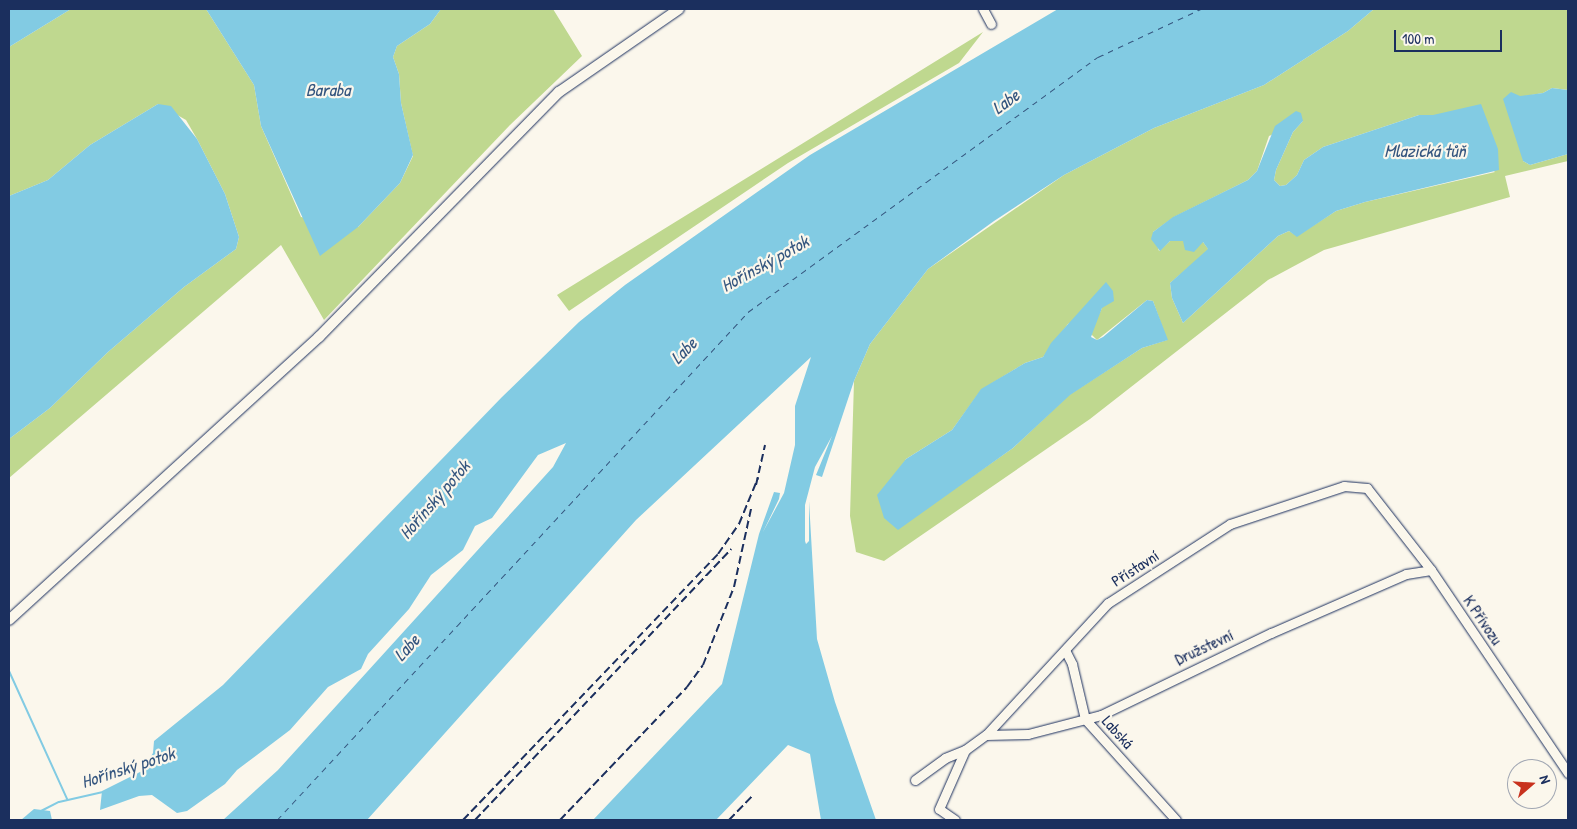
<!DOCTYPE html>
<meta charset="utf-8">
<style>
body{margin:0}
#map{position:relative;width:1577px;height:829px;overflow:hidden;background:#fbf7ec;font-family:"Patrick Hand",sans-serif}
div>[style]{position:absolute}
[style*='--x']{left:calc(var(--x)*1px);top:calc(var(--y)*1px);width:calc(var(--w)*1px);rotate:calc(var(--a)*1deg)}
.green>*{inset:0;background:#bfd88f}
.water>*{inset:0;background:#82cbe3}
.stream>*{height:2px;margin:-1px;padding:0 1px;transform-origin:1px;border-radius:1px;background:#82cbe3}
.ferry>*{height:1px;margin-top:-0.5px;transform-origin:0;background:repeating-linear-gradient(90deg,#35567f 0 6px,transparent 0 11px)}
.roads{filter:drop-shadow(0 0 1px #1b2f5e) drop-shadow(0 0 1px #1b2f5e)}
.minor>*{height:9px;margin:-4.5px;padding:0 4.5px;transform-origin:4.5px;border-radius:4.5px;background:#fbf7ec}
.tertiary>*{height:10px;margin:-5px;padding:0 5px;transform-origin:5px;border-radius:5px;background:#fbf7ec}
.rail>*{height:2px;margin-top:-1px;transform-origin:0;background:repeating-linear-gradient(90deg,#1b2f5e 0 8px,transparent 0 12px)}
span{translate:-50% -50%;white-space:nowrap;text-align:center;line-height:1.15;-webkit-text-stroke:4.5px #fbf7ec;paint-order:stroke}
.street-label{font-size:16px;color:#1b2f5e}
.water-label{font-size:18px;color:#35567f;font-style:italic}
.frame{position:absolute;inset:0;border:10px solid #1b2f5e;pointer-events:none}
.north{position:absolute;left:1507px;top:759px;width:50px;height:50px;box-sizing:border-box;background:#fbf7ec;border:1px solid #a1a7b3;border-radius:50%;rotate:71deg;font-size:14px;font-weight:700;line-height:20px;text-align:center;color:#1b2f5e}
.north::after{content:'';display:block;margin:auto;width:18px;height:22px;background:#c8321e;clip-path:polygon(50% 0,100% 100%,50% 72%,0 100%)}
.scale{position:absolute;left:1394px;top:30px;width:108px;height:22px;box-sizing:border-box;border:2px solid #1b2f5e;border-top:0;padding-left:6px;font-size:15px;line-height:18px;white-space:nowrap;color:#1b2f5e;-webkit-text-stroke:4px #fbf7ec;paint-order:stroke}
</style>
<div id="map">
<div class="green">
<div style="clip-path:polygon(71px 9px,206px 9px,254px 85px,261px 126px,301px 217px,358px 227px,400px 183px,413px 156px,401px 103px,399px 74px,393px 57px,397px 46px,430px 24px,441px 9px,553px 9px,582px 56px,510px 125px,324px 320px,281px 245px,9px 478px,9px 439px,50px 408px,108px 352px,184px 287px,236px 249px,239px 237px,225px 194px,197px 139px,186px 120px,158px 104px,90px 145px,48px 180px,9px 196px,9px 47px)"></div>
<div style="clip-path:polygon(evenodd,1374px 9px,1568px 9px,1568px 90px,1552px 88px,1543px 93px,1520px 97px,1523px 161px,1530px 165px,1568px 154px,1568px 161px,1505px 176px,1510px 197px,1324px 250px,1268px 280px,1090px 419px,884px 561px,856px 552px,850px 516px,854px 381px,870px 344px,928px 269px,1064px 175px,1154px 128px,1264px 85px,1348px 31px,1374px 9px,1419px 115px,1433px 115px,1495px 172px,1365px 202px,1336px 211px,1297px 236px,1289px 231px,1278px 236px,1183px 323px,1172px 298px,1170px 283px,1209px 250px,1203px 242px,1183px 241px,1170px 241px,1159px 251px,1153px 232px,1174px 217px,1248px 180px,1257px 171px,1269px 136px,1303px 121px,1293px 132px,1276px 170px,1274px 180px,1280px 186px,1286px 185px,1297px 175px,1304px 160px,1323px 147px,1419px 115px,1374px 9px,1147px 300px,1153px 301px,1167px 340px,1142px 348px,1069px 395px,1013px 448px,897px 529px,902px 466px,906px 459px,952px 430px,981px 390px,1025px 363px,1043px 357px,1068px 324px,1102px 308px,1090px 333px,1097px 340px,1147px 300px)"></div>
<div style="clip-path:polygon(983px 32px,959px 63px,788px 163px,569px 311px,557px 295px)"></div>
</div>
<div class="water">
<div style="clip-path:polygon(9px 9px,71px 9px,9px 47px)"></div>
<div style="clip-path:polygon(206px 9px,441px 9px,430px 24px,397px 46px,393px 57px,399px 74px,401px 103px,413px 155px,400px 183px,358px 227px,320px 256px,261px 126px,254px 85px)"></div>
<div style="clip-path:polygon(1058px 9px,1374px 9px,1348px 31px,1264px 85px,1154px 128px,1064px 175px,994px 221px,928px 269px,870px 344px,854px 381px,822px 477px,816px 475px,832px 436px,815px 467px,805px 505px,805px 541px,806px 544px,809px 541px,809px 501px,817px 639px,835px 702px,876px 820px,821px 820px,810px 754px,788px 745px,716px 820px,593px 820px,722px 684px,759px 534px,774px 492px,780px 493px,779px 499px,763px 532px,784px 493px,795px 445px,795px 406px,811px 357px,636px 520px,367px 820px,223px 820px,278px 770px,553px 467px,566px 443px,538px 455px,492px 518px,475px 526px,463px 550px,431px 575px,409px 609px,368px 654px,361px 669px,328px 687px,290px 730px,237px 770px,225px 784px,187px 811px,177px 813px,152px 795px,139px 796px,100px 810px,102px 791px,142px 771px,153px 753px,154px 741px,223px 685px,502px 397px,579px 322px,625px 285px,810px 155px)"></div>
<div style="clip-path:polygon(1552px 88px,1568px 90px,1568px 154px,1530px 165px,1523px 161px,1503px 99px,1511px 92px,1520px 96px,1543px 93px)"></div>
<div style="clip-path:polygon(158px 104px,171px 106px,197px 139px,225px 194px,239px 237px,236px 249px,184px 287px,108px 352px,50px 408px,9px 439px,9px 196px,48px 180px,90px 145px)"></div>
<div style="clip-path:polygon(1481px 104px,1498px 149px,1499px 170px,1365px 202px,1336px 211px,1297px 237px,1289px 231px,1278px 236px,1183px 323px,1172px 298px,1170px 283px,1208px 249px,1203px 242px,1194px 252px,1185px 250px,1183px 241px,1170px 241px,1160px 251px,1151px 239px,1153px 232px,1173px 217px,1248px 180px,1257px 171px,1275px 126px,1296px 111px,1301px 113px,1303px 121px,1293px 132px,1276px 170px,1274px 180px,1280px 186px,1286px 185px,1297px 175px,1304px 160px,1323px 147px,1419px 115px,1433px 115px)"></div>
<div style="clip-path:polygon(1106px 282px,1113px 291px,1114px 301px,1102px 308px,1091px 337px,1097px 340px,1103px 337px,1147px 300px,1153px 301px,1168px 340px,1142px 348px,1070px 395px,1013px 448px,898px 530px,884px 518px,877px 495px,906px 459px,952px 430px,981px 389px,1025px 363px,1043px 357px,1051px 343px)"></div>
<div style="clip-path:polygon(34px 809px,50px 811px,52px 820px,21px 820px)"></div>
</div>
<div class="stream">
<div style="--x:9;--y:671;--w:141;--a:65.6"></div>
<div style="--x:41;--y:811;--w:20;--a:-27"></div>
<div style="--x:59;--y:802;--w:45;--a:-12.8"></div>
</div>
<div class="ferry">
<div style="--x:277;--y:820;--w:693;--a:-47.16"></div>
<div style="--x:748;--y:312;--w:433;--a:-36.1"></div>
<div style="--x:1098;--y:57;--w:114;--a:-25"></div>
</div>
<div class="roads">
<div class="minor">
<div style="--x:983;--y:9;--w:17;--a:62"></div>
<div style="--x:1065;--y:650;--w:16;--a:63"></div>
<div style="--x:1072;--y:664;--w:57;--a:76.7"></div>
<div style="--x:1085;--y:719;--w:136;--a:48"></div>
<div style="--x:986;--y:735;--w:42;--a:-1.4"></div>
<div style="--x:1028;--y:734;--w:75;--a:-14.6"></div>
<div style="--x:1101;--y:715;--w:189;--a:-25.8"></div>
<div style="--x:1271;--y:633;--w:147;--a:-23.6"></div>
<div style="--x:1406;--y:574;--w:25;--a:-9"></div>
<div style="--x:915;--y:780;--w:37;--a:-36"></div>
<div style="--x:945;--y:758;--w:22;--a:-22"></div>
<div style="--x:955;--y:820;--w:19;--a:-145"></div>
<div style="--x:939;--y:809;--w:64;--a:-66.2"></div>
<div style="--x:965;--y:750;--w:26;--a:-36"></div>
<div style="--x:986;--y:735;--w:180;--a:-47.3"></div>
<div style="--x:1108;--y:603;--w:145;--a:-32.9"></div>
<div style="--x:1230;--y:524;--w:120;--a:-18.4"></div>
<div style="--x:1344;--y:486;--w:23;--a:5"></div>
<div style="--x:1367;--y:488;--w:104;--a:52"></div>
<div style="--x:1431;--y:570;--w:245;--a:56"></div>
</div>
<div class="tertiary">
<div style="--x:9;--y:620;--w:420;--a:-42.4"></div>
<div style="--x:319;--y:337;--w:343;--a:-45.6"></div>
<div style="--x:559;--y:92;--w:146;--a:-34.7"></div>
</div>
</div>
<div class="rail">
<div style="--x:756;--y:485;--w:41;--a:-77.3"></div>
<div style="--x:463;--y:820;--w:368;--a:-46.2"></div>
<div style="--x:718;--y:554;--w:37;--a:-55"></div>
<div style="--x:739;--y:524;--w:50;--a:-67.6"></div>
<div style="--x:475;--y:820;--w:373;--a:-46.6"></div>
<div style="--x:560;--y:820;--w:184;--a:-46.3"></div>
<div style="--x:687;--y:687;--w:27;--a:-54"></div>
<div style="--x:703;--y:665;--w:84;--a:-68.3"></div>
<div style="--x:734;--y:587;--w:80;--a:-77.7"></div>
<div style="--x:729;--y:820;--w:35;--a:-46"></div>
</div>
<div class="street-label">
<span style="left:1135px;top:568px;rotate:-33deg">Přístavní</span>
<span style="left:1483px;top:620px;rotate:56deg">K Přívozu</span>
<span style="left:1204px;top:647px;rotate:-25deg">Družstevní</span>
<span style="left:1118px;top:732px;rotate:48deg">Labská</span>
</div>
<div class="water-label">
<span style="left:328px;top:90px">Baraba</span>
<span style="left:1006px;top:102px;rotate:-36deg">Labe</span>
<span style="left:1425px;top:151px">Mlazická tůň</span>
<span style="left:765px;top:264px;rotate:-29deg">Hořínský potok</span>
<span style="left:684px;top:351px;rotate:-45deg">Labe</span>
<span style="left:435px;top:500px;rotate:-49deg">Hořínský potok</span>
<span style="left:407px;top:648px;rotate:-48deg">Labe</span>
<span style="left:128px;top:768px;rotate:-18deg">Hořínský potok</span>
</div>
<div class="frame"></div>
<div class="north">N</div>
<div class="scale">100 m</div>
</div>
